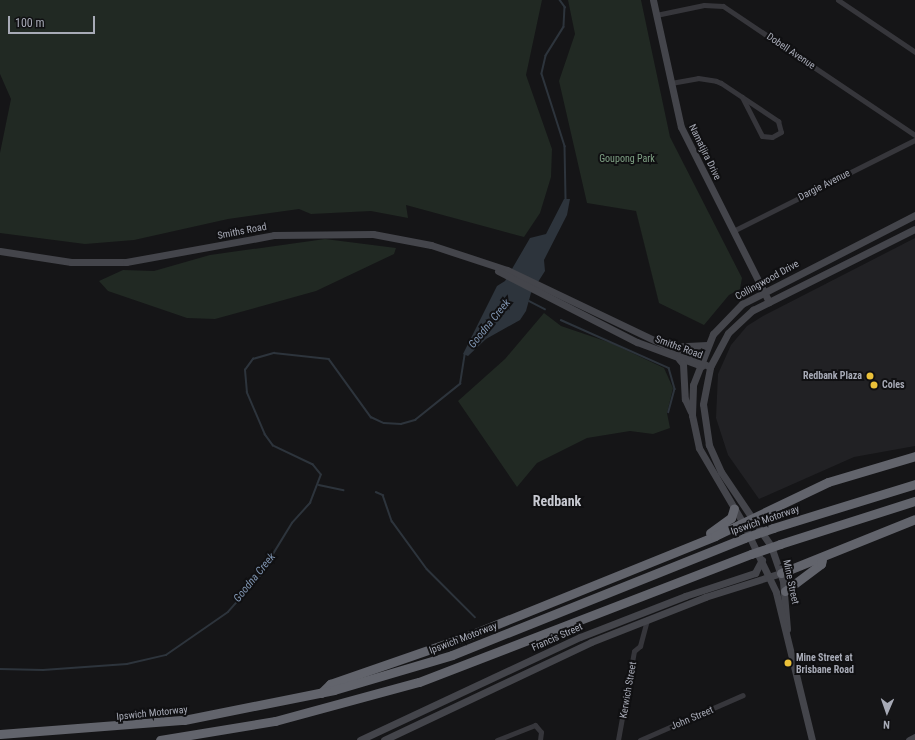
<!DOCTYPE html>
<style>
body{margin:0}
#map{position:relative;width:915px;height:740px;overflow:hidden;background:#151517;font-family:"Roboto Condensed",sans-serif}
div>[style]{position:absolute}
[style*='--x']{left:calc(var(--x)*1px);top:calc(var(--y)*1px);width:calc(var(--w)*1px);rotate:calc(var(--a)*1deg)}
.built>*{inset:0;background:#212124}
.green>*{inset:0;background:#212923}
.water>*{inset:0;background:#2d343c}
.stream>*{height:1.5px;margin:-0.75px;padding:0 0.75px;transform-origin:0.75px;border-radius:0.75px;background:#2d343c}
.street>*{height:5px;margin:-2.5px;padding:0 2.5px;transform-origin:2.5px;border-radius:2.5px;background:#36363b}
.secondary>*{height:7px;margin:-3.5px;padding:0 3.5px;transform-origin:3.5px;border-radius:3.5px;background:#44454b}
.highway>*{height:9px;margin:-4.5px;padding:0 4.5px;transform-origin:4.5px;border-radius:4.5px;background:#62646c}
.highway-bridge>*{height:9px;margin:-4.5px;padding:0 4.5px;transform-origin:4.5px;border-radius:4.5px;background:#62646c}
.dots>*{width:11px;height:11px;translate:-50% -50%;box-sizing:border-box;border:2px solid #101012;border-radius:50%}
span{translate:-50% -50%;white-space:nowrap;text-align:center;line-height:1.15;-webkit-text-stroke:4px #101012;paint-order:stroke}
.street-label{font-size:10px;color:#a7aab6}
.park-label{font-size:10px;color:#7fa184}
.poi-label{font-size:10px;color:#a7aab6;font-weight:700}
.right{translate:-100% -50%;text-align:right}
.left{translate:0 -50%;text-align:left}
.water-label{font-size:11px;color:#7f94b0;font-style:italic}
.district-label{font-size:14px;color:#c8cad2;font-weight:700}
.north{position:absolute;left:867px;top:692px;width:40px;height:40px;-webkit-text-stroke:3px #101012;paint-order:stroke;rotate:182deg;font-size:11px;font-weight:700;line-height:16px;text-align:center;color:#a7aab6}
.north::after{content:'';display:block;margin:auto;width:14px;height:18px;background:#a7aab6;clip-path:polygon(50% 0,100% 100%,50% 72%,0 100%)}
.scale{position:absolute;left:8px;top:16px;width:87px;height:18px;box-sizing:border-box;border:2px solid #a7aab6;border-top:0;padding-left:5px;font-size:12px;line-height:14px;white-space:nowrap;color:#a7aab6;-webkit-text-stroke:3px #101012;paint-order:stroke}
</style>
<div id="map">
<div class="built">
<div style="clip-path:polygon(915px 238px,915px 446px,854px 457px,759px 499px,728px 455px,716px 418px,718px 374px,731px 345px,747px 326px,763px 316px)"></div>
</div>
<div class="green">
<div style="clip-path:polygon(0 0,542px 0,526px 75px,552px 149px,551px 177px,540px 213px,524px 237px,406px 205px,408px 218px,371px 211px,311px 214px,299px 209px,228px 219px,134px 240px,85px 244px,0 233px,0 153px,11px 99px,0 74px)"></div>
<div style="clip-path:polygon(568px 0,641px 0,670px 137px,742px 278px,740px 289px,729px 295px,704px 325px,659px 303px,636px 211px,587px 203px,559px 81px,575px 34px)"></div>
<div style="clip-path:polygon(325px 239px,396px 248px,394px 254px,316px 291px,215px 319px,187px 318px,108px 291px,99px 281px,123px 270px,154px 271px,210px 255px)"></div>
<div style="clip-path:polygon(544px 313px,561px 326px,611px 343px,664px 368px,673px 388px,667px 413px,670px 428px,653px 434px,630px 431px,587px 438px,537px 463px,517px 487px,458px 401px,505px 359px)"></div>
</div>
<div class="water">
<div style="clip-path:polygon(564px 199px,570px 199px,567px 215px,544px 260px,545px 271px,531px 293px,526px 311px,520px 320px,486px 339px,468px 356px,463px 354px,497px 286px,505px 281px,530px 238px,546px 234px)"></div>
</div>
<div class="stream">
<div style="--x:560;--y:0;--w:9;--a:54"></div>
<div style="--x:565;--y:7;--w:20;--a:93"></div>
<div style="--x:564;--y:27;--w:34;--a:122"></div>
<div style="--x:546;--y:56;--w:18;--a:103"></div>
<div style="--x:542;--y:74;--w:76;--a:72.3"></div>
<div style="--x:565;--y:146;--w:54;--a:88.9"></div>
<div style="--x:529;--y:301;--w:18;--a:27"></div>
<div style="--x:561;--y:320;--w:118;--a:24"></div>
<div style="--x:669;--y:368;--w:22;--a:74"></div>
<div style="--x:675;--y:389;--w:24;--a:105"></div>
<div style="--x:319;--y:485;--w:25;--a:12"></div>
<div style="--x:376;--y:492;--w:8;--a:23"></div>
<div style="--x:383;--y:495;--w:28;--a:71"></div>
<div style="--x:392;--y:521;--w:59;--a:53.9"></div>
<div style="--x:427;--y:569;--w:68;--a:45"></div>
<div style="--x:0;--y:669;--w:43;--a:1.3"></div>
<div style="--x:43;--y:670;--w:84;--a:-4.1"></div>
<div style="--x:127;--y:664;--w:40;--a:-13"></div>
<div style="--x:166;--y:655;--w:75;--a:-34.7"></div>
<div style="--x:228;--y:612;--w:47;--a:-48.5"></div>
<div style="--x:259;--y:577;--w:63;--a:-58.6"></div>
<div style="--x:292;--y:523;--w:27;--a:-48"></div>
<div style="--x:310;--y:503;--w:30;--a:-69"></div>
<div style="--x:321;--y:475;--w:13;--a:-129"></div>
<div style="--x:313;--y:465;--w:44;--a:-154.6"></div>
<div style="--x:273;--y:446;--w:14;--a:-126"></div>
<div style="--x:265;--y:435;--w:46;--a:-113.2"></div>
<div style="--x:247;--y:393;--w:23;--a:-95"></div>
<div style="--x:245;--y:370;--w:14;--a:-54"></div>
<div style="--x:253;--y:359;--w:22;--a:-16"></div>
<div style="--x:274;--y:353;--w:55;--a:6.2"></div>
<div style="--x:329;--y:359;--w:72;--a:54.1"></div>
<div style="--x:371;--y:417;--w:14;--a:25"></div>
<div style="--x:384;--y:423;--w:17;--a:3"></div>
<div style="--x:401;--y:424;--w:15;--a:-16"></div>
<div style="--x:415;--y:420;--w:58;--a:-38.7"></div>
<div style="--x:460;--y:384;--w:30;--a:-81"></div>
</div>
<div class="street">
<div style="--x:838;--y:0;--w:93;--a:34"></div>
<div style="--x:656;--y:15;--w:49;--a:-11.8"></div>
<div style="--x:704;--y:5;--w:19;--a:3"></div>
<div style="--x:723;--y:6;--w:231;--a:33.9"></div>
<div style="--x:671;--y:83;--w:27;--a:-10"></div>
<div style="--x:698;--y:78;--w:18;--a:9"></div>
<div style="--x:716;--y:81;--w:5;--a:22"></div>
<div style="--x:721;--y:83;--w:69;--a:33.7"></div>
<div style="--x:778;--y:121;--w:11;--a:75"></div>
<div style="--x:781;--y:132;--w:10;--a:151"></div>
<div style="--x:772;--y:137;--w:10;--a:-174"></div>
<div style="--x:762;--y:136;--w:44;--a:-117.1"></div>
<div style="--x:733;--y:231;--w:203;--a:-26.6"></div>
<div style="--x:497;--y:740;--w:41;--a:-21.5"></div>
<div style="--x:535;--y:725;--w:9;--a:49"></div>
<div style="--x:541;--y:732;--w:8;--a:97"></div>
<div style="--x:618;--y:740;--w:90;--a:-79.8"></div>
<div style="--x:634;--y:651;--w:8;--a:-40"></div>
<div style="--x:640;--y:646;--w:28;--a:-75"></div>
<div style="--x:640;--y:740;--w:112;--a:-23.6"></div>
</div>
<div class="secondary">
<div style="--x:653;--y:0;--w:130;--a:77.6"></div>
<div style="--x:681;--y:127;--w:196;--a:63.3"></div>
<div style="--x:0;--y:251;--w:72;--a:8.8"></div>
<div style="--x:71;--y:262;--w:55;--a:0"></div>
<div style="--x:126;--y:262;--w:150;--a:-10.3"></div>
<div style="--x:274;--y:235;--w:99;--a:-0.6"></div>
<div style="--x:373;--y:234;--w:59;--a:10.7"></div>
<div style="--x:431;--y:245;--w:80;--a:18.2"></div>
<div style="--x:507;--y:270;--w:225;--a:25.5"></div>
<div style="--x:498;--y:271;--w:156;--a:27.1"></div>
<div style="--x:637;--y:342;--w:69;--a:20.3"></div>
<div style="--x:667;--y:347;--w:40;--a:-2.9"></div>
<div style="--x:679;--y:359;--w:6;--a:51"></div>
<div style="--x:683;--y:364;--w:35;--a:87"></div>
<div style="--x:685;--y:399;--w:14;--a:65"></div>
<div style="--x:787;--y:629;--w:48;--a:-94.8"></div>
<div style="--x:783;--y:581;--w:37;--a:-109"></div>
<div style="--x:771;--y:546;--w:89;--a:-124"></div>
<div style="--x:721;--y:472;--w:30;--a:-114"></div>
<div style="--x:709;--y:445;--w:41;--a:-98.3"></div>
<div style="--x:703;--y:404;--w:38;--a:-79"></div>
<div style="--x:710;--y:367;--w:38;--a:-62"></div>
<div style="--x:728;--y:333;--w:34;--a:-43"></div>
<div style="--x:753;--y:310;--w:181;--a:-26.6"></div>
<div style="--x:360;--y:740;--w:243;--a:-25.1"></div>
<div style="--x:580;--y:637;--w:113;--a:-21.3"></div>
<div style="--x:685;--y:596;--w:74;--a:-18.2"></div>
<div style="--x:755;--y:573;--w:15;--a:-62"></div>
<div style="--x:384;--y:740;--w:229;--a:-25.3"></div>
<div style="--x:591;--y:642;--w:123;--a:-21.5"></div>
<div style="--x:705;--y:597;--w:80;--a:-17.5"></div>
<div style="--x:812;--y:740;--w:152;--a:-103.7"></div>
<div style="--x:776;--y:592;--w:76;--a:-115.6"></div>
<div style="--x:743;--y:523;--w:87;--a:-120.4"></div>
<div style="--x:699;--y:448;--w:34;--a:-102"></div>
<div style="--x:692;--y:415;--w:30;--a:-88"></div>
<div style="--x:693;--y:385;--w:55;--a:-68.6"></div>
<div style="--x:713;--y:334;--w:42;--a:-46"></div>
<div style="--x:742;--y:304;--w:195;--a:-27.2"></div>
<div style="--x:909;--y:740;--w:7;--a:-27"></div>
</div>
<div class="highway">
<div style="--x:773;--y:528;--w:149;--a:-17.2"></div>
<div style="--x:710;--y:533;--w:26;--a:-36"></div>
<div style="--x:731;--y:518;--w:10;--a:-73"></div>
<div style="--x:780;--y:544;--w:142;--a:-17.7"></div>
<div style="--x:781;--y:573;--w:144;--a:-21.9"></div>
<div style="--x:785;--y:591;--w:45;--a:-36.9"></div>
<div style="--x:821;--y:564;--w:4;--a:-76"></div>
<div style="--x:321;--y:693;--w:13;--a:-45"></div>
<div style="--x:330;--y:684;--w:141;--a:-19.1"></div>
<div style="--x:463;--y:638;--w:272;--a:-22"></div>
<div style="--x:715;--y:536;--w:125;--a:-25.5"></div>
<div style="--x:828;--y:482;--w:91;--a:-16.6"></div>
<div style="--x:0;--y:734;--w:185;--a:-4.4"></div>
<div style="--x:184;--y:720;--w:153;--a:-11.3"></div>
<div style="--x:334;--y:690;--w:123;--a:-16.5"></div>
<div style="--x:452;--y:655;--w:315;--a:-21.8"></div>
<div style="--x:160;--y:740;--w:117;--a:-9.4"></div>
<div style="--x:275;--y:721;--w:149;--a:-15.2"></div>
<div style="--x:419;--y:682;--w:356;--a:-21.1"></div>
</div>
<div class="highway-bridge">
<div style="--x:744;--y:538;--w:31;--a:-19"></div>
<div style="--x:751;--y:554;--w:31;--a:-19"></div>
</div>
<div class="dots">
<div style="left:870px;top:376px;background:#ebc139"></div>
<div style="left:874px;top:385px;background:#ebc139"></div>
<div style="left:788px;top:663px;background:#ebc139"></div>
</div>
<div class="street-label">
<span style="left:791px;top:51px;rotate:34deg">Dobell Avenue</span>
<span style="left:705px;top:152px;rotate:64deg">Namatjira Drive</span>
<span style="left:824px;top:185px;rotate:-27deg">Dargie Avenue</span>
<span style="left:242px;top:231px;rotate:-11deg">Smiths Road</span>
<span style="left:767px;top:280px;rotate:-29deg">Collingwood Drive</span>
<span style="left:679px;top:347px;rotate:20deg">Smiths Road</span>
<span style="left:765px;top:520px;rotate:-19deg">Ipswich Motorway</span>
<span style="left:791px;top:582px;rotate:78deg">Mine Street</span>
<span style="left:557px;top:637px;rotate:-24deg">Francis Street</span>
<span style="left:463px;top:638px;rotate:-21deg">Ipswich Motorway</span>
<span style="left:628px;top:690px;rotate:-80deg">Kerwich Street</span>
<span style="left:152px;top:713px;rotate:-6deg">Ipswich Motorway</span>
<span style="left:692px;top:718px;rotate:-23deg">John Street</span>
</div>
<div class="park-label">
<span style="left:627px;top:159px">Goupong Park</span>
</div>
<div class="poi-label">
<span class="right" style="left:862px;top:376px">Redbank Plaza</span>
<span class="left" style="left:882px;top:385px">Coles</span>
<span class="left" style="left:796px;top:663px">Mine Street at<br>Brisbane Road</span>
</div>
<div class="water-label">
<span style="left:490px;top:324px;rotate:-51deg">Goodna Creek</span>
<span style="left:255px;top:578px;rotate:-51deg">Goodna Creek</span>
</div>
<div class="district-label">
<span style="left:557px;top:501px">Redbank</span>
</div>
<div class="north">N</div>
<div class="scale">100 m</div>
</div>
